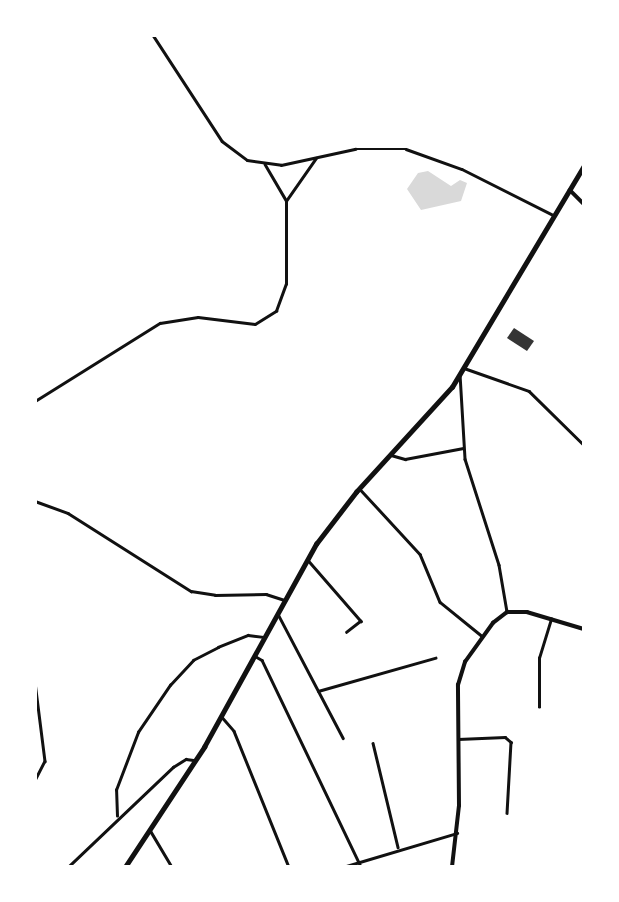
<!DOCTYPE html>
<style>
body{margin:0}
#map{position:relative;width:619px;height:902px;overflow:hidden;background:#fff;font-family:Barlow,sans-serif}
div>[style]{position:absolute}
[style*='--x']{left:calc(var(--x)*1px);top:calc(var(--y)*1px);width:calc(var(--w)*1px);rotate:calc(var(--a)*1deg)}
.water>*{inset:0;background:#d9d9d9}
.building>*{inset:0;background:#353535}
.minor>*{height:2.5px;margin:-1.25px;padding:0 1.25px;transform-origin:1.25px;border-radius:1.25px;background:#111}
.tertiary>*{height:3.5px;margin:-1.75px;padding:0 1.75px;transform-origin:1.75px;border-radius:1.75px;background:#111}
.secondary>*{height:3.5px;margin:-1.75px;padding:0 1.75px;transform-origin:1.75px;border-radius:1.75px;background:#111}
.primary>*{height:4.5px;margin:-2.25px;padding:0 2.25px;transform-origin:2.25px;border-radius:2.25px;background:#111}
span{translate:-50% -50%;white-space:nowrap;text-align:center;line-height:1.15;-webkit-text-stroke:7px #fff;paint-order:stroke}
.frame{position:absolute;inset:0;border:37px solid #fff;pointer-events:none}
</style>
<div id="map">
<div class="water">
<div style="clip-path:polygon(428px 171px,451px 186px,460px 180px,467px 183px,461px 201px,421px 210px,407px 189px,418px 173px)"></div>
</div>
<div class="building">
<div style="clip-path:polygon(514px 328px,534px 341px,527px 351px,507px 338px)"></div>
</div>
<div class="minor">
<div style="--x:153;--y:35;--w:126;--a:56.9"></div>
<div style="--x:222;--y:141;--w:31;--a:37"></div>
<div style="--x:247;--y:160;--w:34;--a:8"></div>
<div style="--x:281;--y:165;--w:76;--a:-12.2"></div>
<div style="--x:355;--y:149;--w:51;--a:0"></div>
<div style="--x:406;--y:149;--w:59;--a:19.7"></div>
<div style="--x:462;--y:169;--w:102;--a:26.8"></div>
<div style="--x:286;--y:201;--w:52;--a:-55.1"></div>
<div style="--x:464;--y:368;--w:69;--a:19.5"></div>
<div style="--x:529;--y:391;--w:77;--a:44.5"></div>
<div style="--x:460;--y:374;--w:85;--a:86.6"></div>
<div style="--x:465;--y:459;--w:111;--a:72.2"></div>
<div style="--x:499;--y:565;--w:48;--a:80.3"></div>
<div style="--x:35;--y:401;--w:147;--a:-32"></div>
<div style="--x:160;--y:323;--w:38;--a:-9"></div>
<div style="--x:198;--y:317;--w:57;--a:7"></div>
<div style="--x:255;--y:324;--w:25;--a:-32"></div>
<div style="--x:276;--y:311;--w:29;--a:-70"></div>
<div style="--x:286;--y:284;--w:83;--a:-90"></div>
<div style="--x:286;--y:201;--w:42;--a:-120.3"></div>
<div style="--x:391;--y:455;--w:15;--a:16"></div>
<div style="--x:405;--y:459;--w:59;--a:-10.7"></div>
<div style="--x:359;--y:488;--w:90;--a:47.3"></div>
<div style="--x:420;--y:554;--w:52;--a:67.4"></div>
<div style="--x:440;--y:602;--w:54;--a:39"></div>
<div style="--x:35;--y:501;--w:35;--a:20"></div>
<div style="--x:68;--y:513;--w:146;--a:32.4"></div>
<div style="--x:191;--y:591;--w:24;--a:9"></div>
<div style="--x:215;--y:595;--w:51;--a:-1.1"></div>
<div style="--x:266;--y:594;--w:19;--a:18"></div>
<div style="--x:308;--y:560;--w:81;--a:49"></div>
<div style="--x:361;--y:621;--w:18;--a:142"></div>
<div style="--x:278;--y:614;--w:140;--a:62.3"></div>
<div style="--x:255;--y:656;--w:8;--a:30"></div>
<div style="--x:262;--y:660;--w:229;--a:64.4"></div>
<div style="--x:35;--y:682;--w:80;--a:82.8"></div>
<div style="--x:45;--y:761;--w:22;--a:117"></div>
<div style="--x:318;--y:691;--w:122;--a:-15.8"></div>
<div style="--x:539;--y:707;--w:49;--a:-90"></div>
<div style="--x:539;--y:658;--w:41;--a:-72.9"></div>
<div style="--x:222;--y:717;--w:18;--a:49"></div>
<div style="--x:234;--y:731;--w:147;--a:68"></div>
<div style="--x:458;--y:739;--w:47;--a:-2.4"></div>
<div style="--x:505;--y:737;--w:8;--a:40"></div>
<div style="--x:511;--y:742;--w:71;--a:93.2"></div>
<div style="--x:373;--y:743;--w:107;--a:76.5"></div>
<div style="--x:117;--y:816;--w:26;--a:-92"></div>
<div style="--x:116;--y:790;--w:62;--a:-69.2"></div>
<div style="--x:138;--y:732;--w:57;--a:-55.8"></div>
<div style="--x:170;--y:685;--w:34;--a:-47"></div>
<div style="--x:193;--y:660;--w:28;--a:-27"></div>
<div style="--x:218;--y:647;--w:32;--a:-22"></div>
<div style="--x:248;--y:635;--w:17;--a:7"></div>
<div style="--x:150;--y:830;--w:43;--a:59.3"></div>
<div style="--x:68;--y:867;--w:145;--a:-43.6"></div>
<div style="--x:173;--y:767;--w:15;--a:-32"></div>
<div style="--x:186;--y:759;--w:7;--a:8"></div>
<div style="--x:343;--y:867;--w:119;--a:-16.6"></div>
</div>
<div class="tertiary">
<div style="--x:570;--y:190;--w:20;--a:45"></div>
</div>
<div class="secondary">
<div style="--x:452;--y:867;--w:61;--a:-83.5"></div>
<div style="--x:459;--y:806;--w:121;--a:-90.5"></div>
<div style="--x:458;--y:685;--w:24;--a:-73"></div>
<div style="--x:465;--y:662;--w:48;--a:-54.3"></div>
<div style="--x:493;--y:623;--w:18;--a:-38"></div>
<div style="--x:507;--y:612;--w:20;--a:0"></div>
<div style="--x:527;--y:612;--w:59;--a:16.6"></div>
</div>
<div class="primary">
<div style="--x:125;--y:867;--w:144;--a:-56.6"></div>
<div style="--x:204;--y:747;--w:232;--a:-61.1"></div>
<div style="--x:316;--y:544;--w:66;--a:-52.4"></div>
<div style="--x:356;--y:492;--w:142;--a:-47.6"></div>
<div style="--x:452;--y:387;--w:257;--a:-59.2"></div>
</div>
<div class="frame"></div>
</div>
